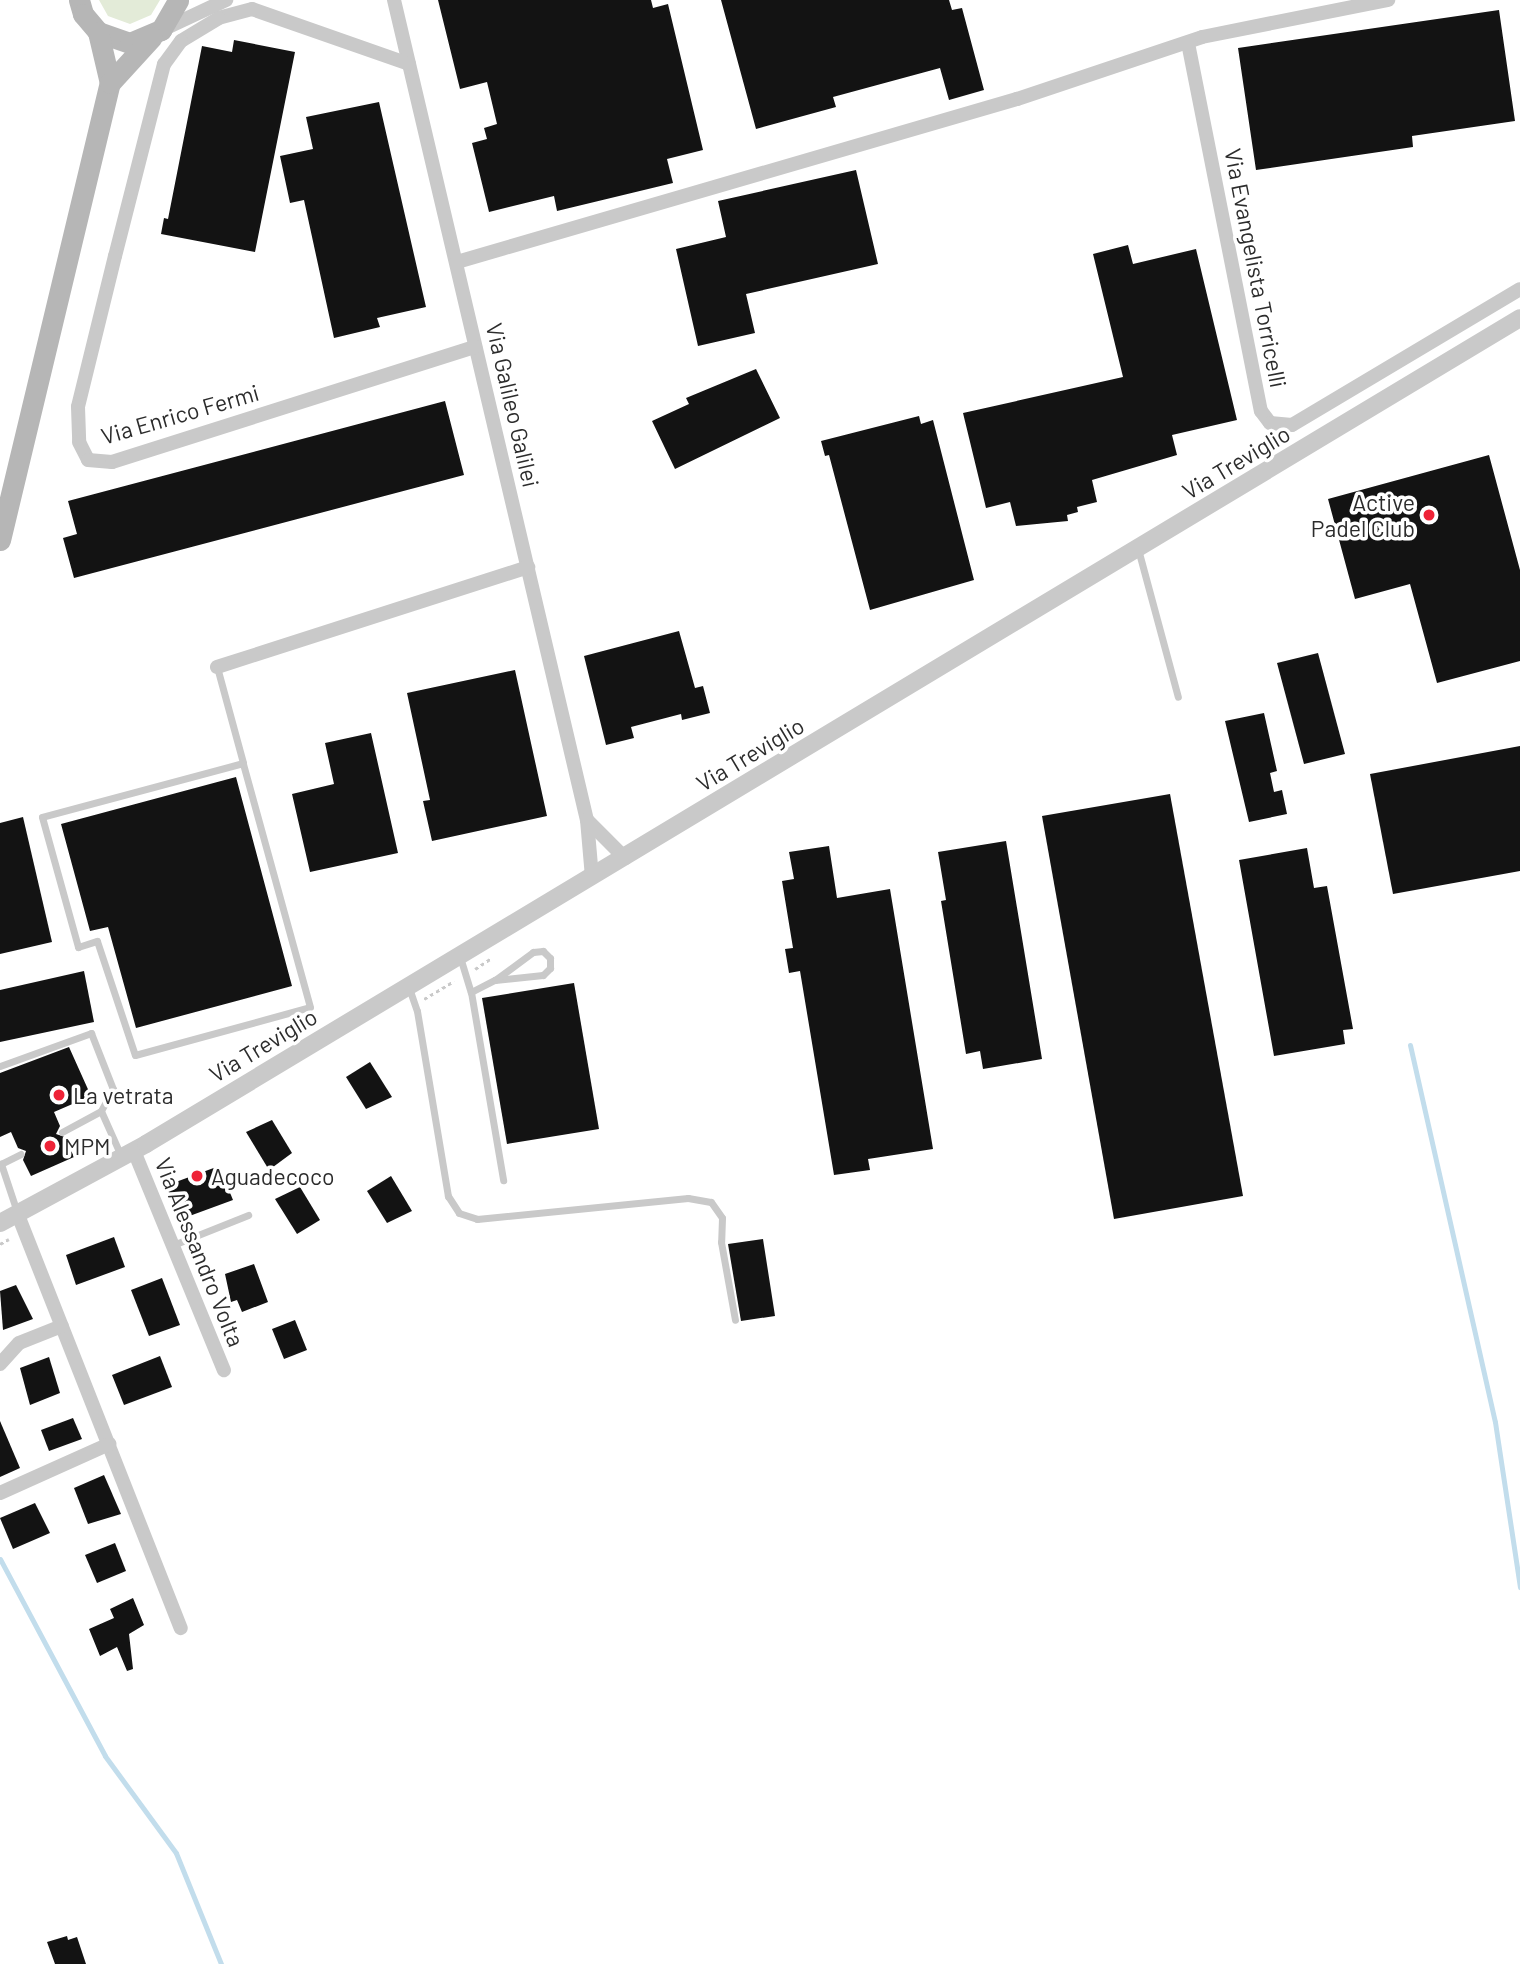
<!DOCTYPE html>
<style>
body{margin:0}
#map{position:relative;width:1520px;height:1964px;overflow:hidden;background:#fff;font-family:Barlow,sans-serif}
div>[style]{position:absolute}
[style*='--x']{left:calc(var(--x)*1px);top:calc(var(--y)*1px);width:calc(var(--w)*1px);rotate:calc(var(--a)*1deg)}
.green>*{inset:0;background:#e3ebd8}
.stream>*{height:5px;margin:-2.5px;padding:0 2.5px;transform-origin:2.5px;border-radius:2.5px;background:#c2ddec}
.building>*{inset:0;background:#131313}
.path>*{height:2.5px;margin-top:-1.25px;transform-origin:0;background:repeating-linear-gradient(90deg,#c9c9c9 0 3.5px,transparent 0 7px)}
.service>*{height:7px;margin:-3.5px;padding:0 3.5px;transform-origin:3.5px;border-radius:3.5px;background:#c9c9c9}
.minor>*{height:14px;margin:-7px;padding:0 7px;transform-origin:7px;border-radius:7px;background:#c9c9c9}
.tertiary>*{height:18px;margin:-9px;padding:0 9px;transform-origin:9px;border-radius:9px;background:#c9c9c9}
.secondary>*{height:21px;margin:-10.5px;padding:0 10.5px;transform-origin:10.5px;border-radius:10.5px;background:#b6b6b6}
.dots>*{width:19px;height:19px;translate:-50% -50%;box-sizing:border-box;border:4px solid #fff;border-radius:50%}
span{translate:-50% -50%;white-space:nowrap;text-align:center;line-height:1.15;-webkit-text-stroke:7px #fff;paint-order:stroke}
.street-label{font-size:23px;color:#2c2c2c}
.poi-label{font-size:23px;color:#2c2c2c}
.right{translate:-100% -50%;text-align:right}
.left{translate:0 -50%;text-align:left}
</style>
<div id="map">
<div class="green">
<div style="clip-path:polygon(99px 0,160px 0,151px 15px,130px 24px,108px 16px)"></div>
</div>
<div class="stream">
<div style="--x:1410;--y:1045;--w:386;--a:77.3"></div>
<div style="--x:1495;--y:1422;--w:167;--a:81.4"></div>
<div style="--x:0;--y:1559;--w:223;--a:61.9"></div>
<div style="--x:105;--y:1756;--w:120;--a:53.8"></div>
<div style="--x:176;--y:1853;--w:120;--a:67.9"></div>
</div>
<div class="building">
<div style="clip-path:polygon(438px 0,651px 0,653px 8px,668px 4px,703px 150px,667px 159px,673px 183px,557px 211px,554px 196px,489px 212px,472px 143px,487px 139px,484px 128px,497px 124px,487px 82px,460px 89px)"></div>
<div style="clip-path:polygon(721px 0,949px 0,952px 10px,962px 8px,984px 90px,949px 100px,940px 68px,833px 97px,836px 107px,756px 129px)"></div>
<div style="clip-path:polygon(1499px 10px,1515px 121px,1412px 136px,1413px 147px,1256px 170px,1238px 48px)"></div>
<div style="clip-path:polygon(234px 40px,295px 52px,255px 252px,161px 234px,164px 218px,168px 219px,202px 46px,232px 52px)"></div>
<div style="clip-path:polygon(379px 102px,426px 307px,377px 318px,380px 327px,334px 338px,304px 200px,290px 203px,280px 156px,313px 149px,306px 117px)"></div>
<div style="clip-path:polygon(856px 170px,878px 264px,746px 294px,755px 333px,698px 346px,676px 249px,726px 237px,718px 201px)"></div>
<div style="clip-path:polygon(1128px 245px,1133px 264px,1196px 249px,1237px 420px,1172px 435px,1177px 455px,1092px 480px,1097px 502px,1077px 507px,1078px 512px,1067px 515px,1068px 521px,1016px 526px,1010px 502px,986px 508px,963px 413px,1123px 377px,1093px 254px)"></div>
<div style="clip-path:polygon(756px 369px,780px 418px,675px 469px,652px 421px,689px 404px,686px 398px)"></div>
<div style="clip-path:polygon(445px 401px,464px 475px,74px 578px,63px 538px,77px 534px,68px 501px)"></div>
<div style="clip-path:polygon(919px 416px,921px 424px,933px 420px,974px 580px,870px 610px,829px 455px,825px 456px,821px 441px)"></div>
<div style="clip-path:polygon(1489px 455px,1520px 570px,1520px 661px,1437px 683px,1410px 584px,1355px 599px,1328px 499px)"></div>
<div style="clip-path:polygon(679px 631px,695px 688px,703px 686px,710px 713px,682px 720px,681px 714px,631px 727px,634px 738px,606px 745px,584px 656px)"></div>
<div style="clip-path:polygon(1318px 653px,1345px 754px,1304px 764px,1277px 663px)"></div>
<div style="clip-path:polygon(515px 670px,547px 816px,432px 841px,423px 801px,430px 800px,407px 693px)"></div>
<div style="clip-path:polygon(1264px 713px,1277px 771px,1270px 773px,1274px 792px,1282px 790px,1287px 814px,1249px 822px,1225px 721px)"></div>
<div style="clip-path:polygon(371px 733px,398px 853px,310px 872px,292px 794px,334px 784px,325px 743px)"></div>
<div style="clip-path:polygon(1520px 746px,1520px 871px,1393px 894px,1370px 774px)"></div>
<div style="clip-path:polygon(236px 777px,292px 986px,136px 1028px,108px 927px,90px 931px,61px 824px)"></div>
<div style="clip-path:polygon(1170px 794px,1243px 1196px,1114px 1219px,1042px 816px)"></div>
<div style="clip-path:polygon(23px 817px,52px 942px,0 954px,0 823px)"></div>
<div style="clip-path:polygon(1006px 841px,1042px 1059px,983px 1069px,980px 1051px,966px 1054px,941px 901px,946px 900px,938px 852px)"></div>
<div style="clip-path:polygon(829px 846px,837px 898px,890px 889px,933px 1149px,868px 1159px,870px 1170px,834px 1175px,800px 971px,789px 973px,785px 949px,793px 948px,782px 881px,794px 879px,789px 852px)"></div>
<div style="clip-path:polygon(1307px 848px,1314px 888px,1327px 886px,1353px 1029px,1343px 1030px,1345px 1044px,1274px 1056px,1239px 860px)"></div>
<div style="clip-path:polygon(84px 971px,94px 1022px,0 1042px,0 990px)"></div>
<div style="clip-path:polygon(574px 983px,599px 1129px,507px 1144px,482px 998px)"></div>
<div style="clip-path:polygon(69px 1047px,91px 1096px,54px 1112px,60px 1126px,56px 1134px,65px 1137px,74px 1157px,31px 1176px,23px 1160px,26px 1151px,18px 1148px,11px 1132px,0 1137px,0 1073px)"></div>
<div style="clip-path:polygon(370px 1062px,392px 1097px,366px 1109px,346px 1077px)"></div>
<div style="clip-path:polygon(272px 1120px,292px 1153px,269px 1170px,246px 1132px)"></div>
<div style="clip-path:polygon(219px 1166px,233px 1200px,184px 1218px,165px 1186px)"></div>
<div style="clip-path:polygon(391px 1176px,412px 1211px,387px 1223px,367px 1191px)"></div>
<div style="clip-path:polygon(300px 1187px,320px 1220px,297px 1234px,275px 1199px)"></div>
<div style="clip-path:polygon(114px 1237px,125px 1267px,76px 1285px,66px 1255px)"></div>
<div style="clip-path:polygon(763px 1239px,775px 1316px,741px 1321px,728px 1244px)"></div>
<div style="clip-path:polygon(254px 1264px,268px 1302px,242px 1312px,237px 1300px,231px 1302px,225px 1274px)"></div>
<div style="clip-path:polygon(162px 1278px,180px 1325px,149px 1336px,131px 1290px)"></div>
<div style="clip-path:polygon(16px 1285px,33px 1319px,3px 1330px,0 1291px)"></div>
<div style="clip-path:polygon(295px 1320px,307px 1350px,284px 1359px,272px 1329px)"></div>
<div style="clip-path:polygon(160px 1356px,172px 1387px,124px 1405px,112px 1375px)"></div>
<div style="clip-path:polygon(49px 1357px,60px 1393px,30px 1405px,20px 1368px)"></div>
<div style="clip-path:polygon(73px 1418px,82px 1439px,49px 1451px,41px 1430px)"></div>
<div style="clip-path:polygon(0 1421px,20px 1468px,0 1477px)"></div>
<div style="clip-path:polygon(104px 1475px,121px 1514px,88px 1524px,74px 1488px)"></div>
<div style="clip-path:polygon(35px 1503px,50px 1533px,13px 1549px,0 1518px)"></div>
<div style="clip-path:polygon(115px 1543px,126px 1571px,97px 1583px,85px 1555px)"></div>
<div style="clip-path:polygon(133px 1598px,144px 1625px,129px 1634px,133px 1669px,127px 1671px,117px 1647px,100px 1656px,89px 1629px,114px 1618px,110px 1609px)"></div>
<div style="clip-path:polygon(67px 1936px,68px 1940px,77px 1937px,86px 1964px,55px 1964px,47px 1942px)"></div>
</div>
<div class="path">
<div style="--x:475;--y:969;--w:18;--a:-34"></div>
<div style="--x:424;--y:999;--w:35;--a:-31"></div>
<div style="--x:0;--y:1244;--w:10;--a:-29"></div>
</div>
<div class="service">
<div style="--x:1138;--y:549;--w:153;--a:74.9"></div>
<div style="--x:217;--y:667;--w:99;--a:74.8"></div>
<div style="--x:243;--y:763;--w:208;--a:165"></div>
<div style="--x:42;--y:817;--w:135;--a:74.5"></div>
<div style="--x:78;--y:947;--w:20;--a:-18"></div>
<div style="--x:97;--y:941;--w:120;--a:71.6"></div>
<div style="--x:135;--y:1055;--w:181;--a:-15.3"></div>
<div style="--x:310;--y:1007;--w:253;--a:-105.4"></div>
<div style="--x:460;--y:957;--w:37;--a:73"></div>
<div style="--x:471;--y:992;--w:191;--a:80.3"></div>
<div style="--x:409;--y:988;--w:24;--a:71"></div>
<div style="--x:417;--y:1011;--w:188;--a:80.5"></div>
<div style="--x:448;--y:1196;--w:20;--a:57"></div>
<div style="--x:459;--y:1213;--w:19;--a:18"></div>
<div style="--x:477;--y:1219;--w:212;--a:-5.7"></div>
<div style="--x:688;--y:1198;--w:23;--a:10"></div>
<div style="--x:711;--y:1202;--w:19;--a:55"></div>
<div style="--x:722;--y:1218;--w:24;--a:92"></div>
<div style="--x:721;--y:1242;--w:79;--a:79.8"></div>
<div style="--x:471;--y:992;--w:27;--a:-27"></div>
<div style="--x:495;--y:980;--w:48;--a:-5.9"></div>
<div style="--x:543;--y:975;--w:10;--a:-45"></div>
<div style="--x:550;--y:968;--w:10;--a:-90"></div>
<div style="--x:550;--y:958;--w:10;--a:-135"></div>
<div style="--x:543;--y:951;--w:10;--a:174"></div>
<div style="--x:533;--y:952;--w:47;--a:143.6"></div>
<div style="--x:0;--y:1066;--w:97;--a:-19.9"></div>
<div style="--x:91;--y:1033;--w:60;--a:68.6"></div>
<div style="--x:113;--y:1089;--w:25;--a:119"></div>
<div style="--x:62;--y:1132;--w:44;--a:-28.3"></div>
<div style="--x:101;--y:1111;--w:51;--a:65.9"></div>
<div style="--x:17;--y:1212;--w:51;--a:-108.4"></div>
<div style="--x:1;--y:1164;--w:22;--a:-27"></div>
<div style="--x:173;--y:1245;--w:81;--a:-21.8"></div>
</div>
<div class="minor">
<div style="--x:394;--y:0;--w:842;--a:76.76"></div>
<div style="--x:587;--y:820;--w:57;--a:85"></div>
<div style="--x:162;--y:30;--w:71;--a:-25.1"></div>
<div style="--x:1188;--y:43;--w:375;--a:78.8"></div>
<div style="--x:1261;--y:411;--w:15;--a:53"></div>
<div style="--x:1270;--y:423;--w:22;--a:5"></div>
<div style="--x:1292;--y:425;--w:265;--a:-30.8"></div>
<div style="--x:409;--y:64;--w:166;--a:-160.7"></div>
<div style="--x:252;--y:9;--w:34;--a:165"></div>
<div style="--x:219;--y:18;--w:44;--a:148.8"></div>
<div style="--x:181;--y:41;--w:29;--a:126"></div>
<div style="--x:164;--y:64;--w:198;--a:104.3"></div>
<div style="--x:115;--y:256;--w:155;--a:103.8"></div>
<div style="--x:78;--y:407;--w:35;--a:88"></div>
<div style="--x:79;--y:442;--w:20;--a:63"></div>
<div style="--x:88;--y:460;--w:24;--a:5"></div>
<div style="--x:112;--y:462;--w:381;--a:-17.6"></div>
<div style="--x:457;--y:262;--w:583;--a:-16.23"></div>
<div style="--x:1017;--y:99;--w:195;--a:-18.5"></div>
<div style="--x:1202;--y:37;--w:190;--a:-11.3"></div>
<div style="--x:217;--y:667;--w:327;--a:-17.8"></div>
<div style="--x:587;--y:820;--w:54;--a:45"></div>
<div style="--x:134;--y:1151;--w:237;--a:67.7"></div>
<div style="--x:18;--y:1215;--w:444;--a:68.5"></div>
<div style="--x:0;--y:1364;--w:28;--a:-48"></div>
<div style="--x:19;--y:1343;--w:46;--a:-21.6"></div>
<div style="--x:0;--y:1493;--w:120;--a:-24.2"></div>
</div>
<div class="tertiary">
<div style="--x:0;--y:1223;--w:166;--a:-28.4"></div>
<div style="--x:146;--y:1144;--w:1603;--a:-31.01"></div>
</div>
<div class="secondary">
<div style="--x:79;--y:0;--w:15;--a:74"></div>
<div style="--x:83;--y:14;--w:23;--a:50"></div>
<div style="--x:98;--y:32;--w:34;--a:19"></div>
<div style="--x:130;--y:43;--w:34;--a:-23"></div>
<div style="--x:161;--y:30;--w:34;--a:-60"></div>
<div style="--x:98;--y:32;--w:52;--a:76.8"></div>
<div style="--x:0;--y:540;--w:470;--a:-76.5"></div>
<div style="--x:110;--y:83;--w:62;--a:-47.6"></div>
</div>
<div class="dots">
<div style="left:1429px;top:515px;background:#ee2337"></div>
<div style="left:59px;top:1095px;background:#ee2337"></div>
<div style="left:50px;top:1146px;background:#ee2337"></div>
<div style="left:197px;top:1176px;background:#ee2337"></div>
</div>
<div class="street-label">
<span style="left:1256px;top:268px;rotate:79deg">Via Evangelista Torricelli</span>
<span style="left:513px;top:405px;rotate:77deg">Via Galileo Galilei</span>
<span style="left:180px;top:414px;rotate:-16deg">Via Enrico Fermi</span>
<span style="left:1236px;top:462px;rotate:-31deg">Via Treviglio</span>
<span style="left:750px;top:754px;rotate:-31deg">Via Treviglio</span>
<span style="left:263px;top:1045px;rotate:-31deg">Via Treviglio</span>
<span style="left:200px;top:1252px;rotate:68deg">Via Alessandro Volta</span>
</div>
<div class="poi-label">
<span class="right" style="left:1415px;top:515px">Active<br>Padel Club</span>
<span class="left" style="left:73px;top:1095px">La vetrata</span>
<span class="left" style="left:64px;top:1146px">MPM</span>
<span class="left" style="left:211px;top:1176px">Aguadecoco</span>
</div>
</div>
